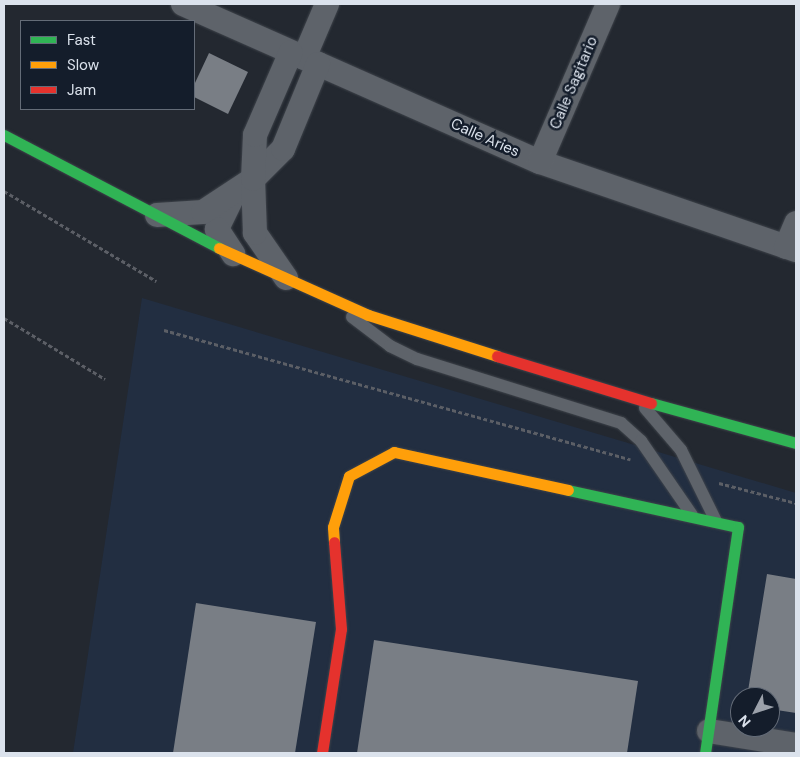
<!DOCTYPE html>
<style>
body{margin:0}
#map{position:relative;width:800px;height:757px;overflow:hidden;background:#232830;font-family:"DM Sans",sans-serif}
div>[style]{position:absolute}
[style*='--x']{left:calc(var(--x)*1px);top:calc(var(--y)*1px);width:calc(var(--w)*1px);rotate:calc(var(--a)*1deg)}
.built>*{inset:0;background:#222e41}
.building>*{inset:0;background:#797e85}
.path>*{height:3px;margin-top:-1.5px;transform-origin:0;background:repeating-linear-gradient(90deg,#5c5f66 0 4px,transparent 0 6.5px)}
.roads{filter:drop-shadow(0 0 1px #3e434a) drop-shadow(0 0 1px #3e434a)}
.lane>*{height:12px;margin:-6px;padding:0 6px;transform-origin:6px;border-radius:6px;background:#5e636a}
.street>*{height:24px;margin:-12px;padding:0 12px;transform-origin:12px;border-radius:12px;background:#5e636a}
.fast>*{height:11px;margin:-5.5px;padding:0 5.5px;transform-origin:5.5px;border-radius:5.5px;background:#30b455}
.slow>*{height:11px;margin:-5.5px;padding:0 5.5px;transform-origin:5.5px;border-radius:5.5px;background:#ff9f0a}
.jam>*{height:11px;margin:-5.5px;padding:0 5.5px;transform-origin:5.5px;border-radius:5.5px;background:#e5322d}
span{translate:-50% -50%;white-space:nowrap;text-align:center;line-height:1.15;-webkit-text-stroke:5px #141d2b;paint-order:stroke}
.street-label{font-size:15px;color:#dbe2ec}
.frame{position:absolute;inset:0;border:5px solid #dbe2ec;pointer-events:none}
.legend{position:absolute;left:20px;top:20px;width:175px;height:90px;box-sizing:border-box;background:#141d2b;border:1px solid #646c78;margin:0;padding:6px 9px;list-style:none;font-size:15px;color:#dbe2ec}
.legend li{display:flex;align-items:center;gap:10px;height:25px}
.legend b{width:25px;border:1px solid #646c78}
.north{position:absolute;left:730px;top:687px;width:50px;height:50px;box-sizing:border-box;background:#141d2b;border:1px solid #646c78;border-radius:50%;rotate:229deg;font-size:14px;font-weight:700;line-height:20px;text-align:center;color:#dbe2ec}
.north::after{content:'';display:block;margin:auto;width:18px;height:22px;background:#9ba1aa;clip-path:polygon(50% 0,100% 100%,50% 72%,0 100%)}
</style>
<div id="map">
<div class="built">
<div style="clip-path:polygon(evenodd,142px 298px,796px 493px,796px 753px,73px 753px,142px 298px,740px 697px,770px 697px,770px 727px,740px 727px,740px 697px)"></div>
</div>
<div class="building">
<div style="clip-path:polygon(209px 53px,248px 72px,228px 114px,194px 97px,194px 85px)"></div>
<div style="clip-path:polygon(767px 574px,796px 579px,796px 713px,770px 709px,770px 697px,747px 697px)"></div>
<div style="clip-path:polygon(196px 603px,316px 622px,295px 753px,173px 753px)"></div>
<div style="clip-path:polygon(374px 640px,638px 681px,627px 753px,357px 753px)"></div>
</div>
<div class="path">
<div style="--x:4;--y:191;--w:177;--a:30.6"></div>
<div style="--x:4;--y:318;--w:118;--a:31.1"></div>
<div style="--x:164;--y:330;--w:484;--a:15.5"></div>
<div style="--x:719;--y:483;--w:80;--a:14.6"></div>
</div>
<div class="roads">
<div class="lane">
<div style="--x:352;--y:317;--w:48;--a:37.3"></div>
<div style="--x:390;--y:346;--w:30;--a:26"></div>
<div style="--x:417;--y:359;--w:214;--a:17.4"></div>
<div style="--x:621;--y:423;--w:27;--a:42"></div>
<div style="--x:641;--y:441;--w:90;--a:55.4"></div>
<div style="--x:645;--y:408;--w:55;--a:49.4"></div>
<div style="--x:681;--y:450;--w:79;--a:63.8"></div>
</div>
<div class="street">
<div style="--x:183;--y:4;--w:390;--a:23.9"></div>
<div style="--x:540;--y:162;--w:271;--a:19"></div>
<div style="--x:304;--y:58;--w:59;--a:-66.9"></div>
<div style="--x:540;--y:162;--w:172;--a:-66.7"></div>
<div style="--x:233;--y:196;--w:37;--a:116"></div>
<div style="--x:217;--y:229;--w:30;--a:57"></div>
<div style="--x:157;--y:215;--w:46;--a:-3.7"></div>
<div style="--x:203;--y:212;--w:60;--a:-33.4"></div>
<div style="--x:253;--y:179;--w:42;--a:-45"></div>
<div style="--x:283;--y:149;--w:92;--a:-67.6"></div>
<div style="--x:786;--y:247;--w:26;--a:-67"></div>
<div style="--x:286;--y:278;--w:55;--a:-124.6"></div>
<div style="--x:255;--y:233;--w:54;--a:-92.1"></div>
<div style="--x:253;--y:179;--w:44;--a:-87.4"></div>
<div style="--x:255;--y:135;--w:90;--a:-66.6"></div>
<div style="--x:709;--y:731;--w:88;--a:9.1"></div>
</div>
<div class="fast">
<div style="--x:4;--y:135;--w:243;--a:27.7"></div>
<div style="--x:651;--y:403;--w:150;--a:15.4"></div>
<div style="--x:568;--y:490;--w:174;--a:12.3"></div>
<div style="--x:738;--y:527;--w:228;--a:98.3"></div>
</div>
<div class="slow">
<div style="--x:219;--y:248;--w:163;--a:24.2"></div>
<div style="--x:368;--y:315;--w:135;--a:17.6"></div>
<div style="--x:334;--y:542;--w:15;--a:-94"></div>
<div style="--x:333;--y:527;--w:53;--a:-72.6"></div>
<div style="--x:349;--y:476;--w:51;--a:-28.1"></div>
<div style="--x:394;--y:452;--w:178;--a:12.3"></div>
</div>
<div class="jam">
<div style="--x:497;--y:356;--w:161;--a:17"></div>
<div style="--x:322;--y:753;--w:125;--a:-81.3"></div>
<div style="--x:341;--y:629;--w:87;--a:-94.6"></div>
</div>
</div>
<div class="street-label">
<span style="left:574px;top:83px;rotate:-67deg">Calle Sagitario</span>
<span style="left:485px;top:138px;rotate:24deg">Calle Aries</span>
</div>
<div class="frame"></div>
<ul class="legend">
<li><b style="height:6px;background:#30b455"></b>Fast</li>
<li><b style="height:6px;background:#ff9f0a"></b>Slow</li>
<li><b style="height:6px;background:#e5322d"></b>Jam</li>
</ul>
<div class="north">N</div>
</div>
